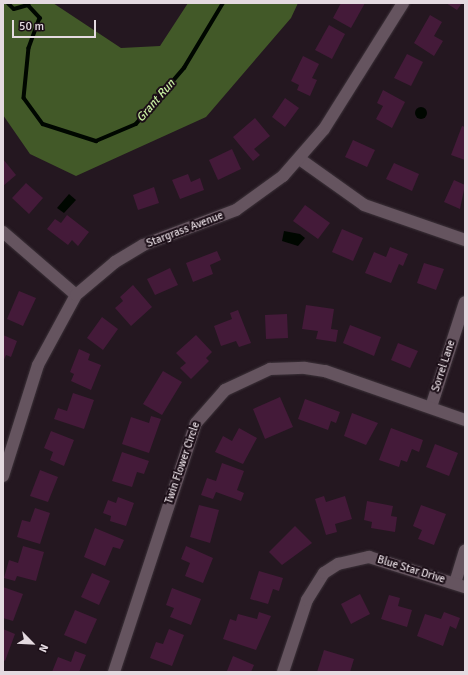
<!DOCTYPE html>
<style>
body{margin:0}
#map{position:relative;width:468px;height:675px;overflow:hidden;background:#241720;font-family:Signika,sans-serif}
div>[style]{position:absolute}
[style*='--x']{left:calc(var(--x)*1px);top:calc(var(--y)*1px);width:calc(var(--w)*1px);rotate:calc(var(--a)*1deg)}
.forest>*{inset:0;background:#425928}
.water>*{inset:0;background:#000700}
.round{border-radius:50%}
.stream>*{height:3.5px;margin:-1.75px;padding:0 1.75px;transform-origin:1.75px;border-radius:1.75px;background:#000700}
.building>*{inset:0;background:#441a39}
.roads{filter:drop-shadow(0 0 1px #3c3239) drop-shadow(0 0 1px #3c3239)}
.street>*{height:12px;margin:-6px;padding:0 6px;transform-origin:6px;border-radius:6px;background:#65545f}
span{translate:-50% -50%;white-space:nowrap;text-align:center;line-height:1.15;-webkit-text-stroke:4px #1b0e17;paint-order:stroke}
.street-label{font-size:11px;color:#e4dae0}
.water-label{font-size:12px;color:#c9f0a2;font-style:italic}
.frame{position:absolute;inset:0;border:4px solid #e4dae0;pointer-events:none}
.north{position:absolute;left:12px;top:623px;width:40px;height:40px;-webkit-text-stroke:3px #1b0e17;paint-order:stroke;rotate:114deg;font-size:11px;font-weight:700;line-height:16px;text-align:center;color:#e4dae0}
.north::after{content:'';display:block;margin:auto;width:14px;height:18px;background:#e4dae0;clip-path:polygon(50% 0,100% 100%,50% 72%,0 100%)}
.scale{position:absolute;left:12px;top:20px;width:84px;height:18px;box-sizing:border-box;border:2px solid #e4dae0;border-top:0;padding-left:5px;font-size:12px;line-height:14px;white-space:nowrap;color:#e4dae0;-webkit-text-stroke:3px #1b0e17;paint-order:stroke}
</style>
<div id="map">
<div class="forest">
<div style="clip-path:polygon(3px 3px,53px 3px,121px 48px,160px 46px,188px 3px,298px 3px,291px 18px,206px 117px,76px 176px,30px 154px,3px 115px)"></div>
</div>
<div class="water">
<div class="round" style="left:415px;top:107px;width:12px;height:12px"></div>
<div style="clip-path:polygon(69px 194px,76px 200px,64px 213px,57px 208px)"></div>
<div style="clip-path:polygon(284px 231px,300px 234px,305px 238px,298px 246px,282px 241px)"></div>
</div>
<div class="stream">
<div style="--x:8;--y:3;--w:8;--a:45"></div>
<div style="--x:14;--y:9;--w:15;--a:-16"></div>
<div style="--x:28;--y:5;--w:18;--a:47"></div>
<div style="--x:40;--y:18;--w:32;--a:110"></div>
<div style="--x:29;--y:48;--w:50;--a:95.7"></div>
<div style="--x:24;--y:98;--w:32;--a:54"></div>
<div style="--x:43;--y:124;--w:56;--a:17.8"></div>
<div style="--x:96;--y:141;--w:43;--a:-23"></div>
<div style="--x:136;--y:124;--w:74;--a:-49.4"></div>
<div style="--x:184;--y:68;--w:76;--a:-59"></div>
</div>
<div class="building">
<div style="clip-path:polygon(341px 3px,365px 3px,351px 28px,333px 18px)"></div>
<div style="clip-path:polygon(446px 3px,462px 3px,457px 10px)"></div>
<div style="clip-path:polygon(430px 15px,442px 22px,434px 36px,443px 41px,434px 56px,414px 43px)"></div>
<div style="clip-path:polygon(329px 25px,345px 34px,332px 59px,315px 50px)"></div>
<div style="clip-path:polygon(407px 54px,423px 62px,411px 86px,394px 78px)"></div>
<div style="clip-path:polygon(303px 56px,319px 64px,312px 78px,317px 80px,310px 96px,297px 90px,299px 85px,291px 81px)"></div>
<div style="clip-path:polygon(383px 90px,405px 102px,392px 128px,376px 119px,383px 106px,377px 103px)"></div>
<div style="clip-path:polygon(285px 98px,299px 108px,285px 127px,272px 117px)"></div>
<div style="clip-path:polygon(255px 118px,270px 136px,254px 149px,260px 155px,253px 161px,233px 137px)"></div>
<div style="clip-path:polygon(462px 126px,465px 127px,465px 160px,451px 155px)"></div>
<div style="clip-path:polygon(353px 140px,375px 150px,367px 167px,345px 157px)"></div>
<div style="clip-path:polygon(232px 149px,241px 169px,218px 180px,209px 160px)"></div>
<div style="clip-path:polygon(3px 159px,16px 175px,3px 186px)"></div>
<div style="clip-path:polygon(394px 163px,419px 174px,412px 191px,386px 179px)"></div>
<div style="clip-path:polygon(188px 174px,191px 182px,200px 178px,204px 190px,180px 199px,172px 180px)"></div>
<div style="clip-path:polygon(454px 180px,465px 185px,460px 209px,444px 202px)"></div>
<div style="clip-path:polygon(26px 183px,43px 198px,29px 214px,12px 198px)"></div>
<div style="clip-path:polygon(154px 187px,159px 203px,138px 210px,133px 195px)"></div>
<div style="clip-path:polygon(305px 205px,330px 223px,318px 239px,293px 221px)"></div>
<div style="clip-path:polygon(67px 215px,89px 232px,78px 246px,72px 240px,68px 245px,47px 229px,55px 219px,61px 223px)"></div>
<div style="clip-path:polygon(342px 229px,363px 238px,353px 261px,332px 252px)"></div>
<div style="clip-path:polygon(390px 247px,408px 254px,403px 266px,399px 264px,391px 283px,365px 273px,374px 252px,386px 257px)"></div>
<div style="clip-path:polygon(217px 251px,221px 260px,210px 265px,213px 274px,193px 282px,186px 263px)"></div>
<div style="clip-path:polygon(424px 263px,444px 269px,436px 290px,417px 283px)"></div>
<div style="clip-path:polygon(170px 268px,178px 285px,155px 295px,147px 279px)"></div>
<div style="clip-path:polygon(133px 285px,152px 307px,131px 326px,115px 308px,123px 301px,120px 297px)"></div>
<div style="clip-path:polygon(19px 291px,36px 298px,23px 326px,7px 319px)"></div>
<div style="clip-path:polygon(306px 305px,334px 309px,331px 329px,338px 330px,336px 342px,316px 339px,318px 331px,302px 329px)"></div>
<div style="clip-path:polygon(238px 310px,251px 343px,239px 347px,236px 341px,221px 346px,214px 326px,232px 319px,230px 313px)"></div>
<div style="clip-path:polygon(287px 314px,288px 338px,266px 339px,265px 315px)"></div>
<div style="clip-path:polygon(102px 317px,118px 329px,103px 350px,87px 338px)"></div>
<div style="clip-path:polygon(350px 325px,381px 337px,374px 356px,343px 343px)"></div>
<div style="clip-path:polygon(3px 335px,17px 341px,11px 357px,6px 355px,3px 362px)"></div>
<div style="clip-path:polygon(196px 335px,212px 352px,206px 358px,209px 361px,191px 379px,180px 368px,186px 363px,176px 353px)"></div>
<div style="clip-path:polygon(398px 343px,418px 351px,410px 368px,391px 360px)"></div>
<div style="clip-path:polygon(79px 349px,90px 354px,88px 360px,101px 365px,91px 390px,71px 381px,74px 374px,70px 372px)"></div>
<div style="clip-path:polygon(163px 371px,182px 382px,162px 415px,143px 404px)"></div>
<div style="clip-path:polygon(73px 393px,94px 400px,84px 429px,54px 419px,58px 408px,67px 411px)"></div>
<div style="clip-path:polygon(280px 397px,293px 427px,265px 439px,253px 409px)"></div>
<div style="clip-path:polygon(305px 399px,340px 412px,336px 423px,331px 421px,328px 430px,298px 419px)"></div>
<div style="clip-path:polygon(352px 413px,378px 423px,366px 445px,344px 436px)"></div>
<div style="clip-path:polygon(151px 416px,161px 419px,149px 453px,122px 444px,131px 417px,149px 423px)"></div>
<div style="clip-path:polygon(239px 428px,257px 438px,243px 464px,215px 452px,223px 436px,232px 441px)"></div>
<div style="clip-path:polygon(391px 428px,423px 440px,419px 452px,412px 449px,407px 462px,401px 460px,399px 467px,379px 460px)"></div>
<div style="clip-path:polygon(51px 431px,74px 440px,64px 466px,50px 460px,53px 452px,44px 448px)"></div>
<div style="clip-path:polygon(435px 444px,458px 453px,449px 476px,426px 467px)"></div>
<div style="clip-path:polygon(122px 452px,149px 461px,144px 474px,137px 472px,132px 487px,112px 481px)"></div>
<div style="clip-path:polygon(222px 463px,244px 471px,237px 490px,244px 493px,241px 501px,216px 492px,213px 499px,201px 495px,207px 478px,216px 481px)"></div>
<div style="clip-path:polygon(40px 470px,58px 477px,48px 502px,30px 496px)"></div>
<div style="clip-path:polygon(324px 496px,326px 502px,345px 496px,352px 519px,335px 524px,337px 532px,326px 535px,315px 499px)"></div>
<div style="clip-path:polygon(118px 497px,134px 503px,126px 526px,110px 521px,111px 516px,103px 513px,108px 500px,116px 503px)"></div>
<div style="clip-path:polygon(367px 501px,393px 506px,391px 516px,397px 517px,395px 532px,371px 528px,372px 522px,364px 520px)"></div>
<div style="clip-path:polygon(199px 505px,219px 510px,210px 543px,190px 537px)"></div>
<div style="clip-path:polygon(421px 505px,446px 514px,434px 545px,418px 539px,422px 530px,413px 526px)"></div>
<div style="clip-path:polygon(35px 508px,50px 513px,40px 544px,17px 537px,22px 520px,30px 522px)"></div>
<div style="clip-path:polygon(295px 526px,312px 543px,282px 565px,269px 552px)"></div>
<div style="clip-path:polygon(95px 528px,124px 540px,120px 549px,113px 547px,105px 566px,84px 557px)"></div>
<div style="clip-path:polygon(23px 546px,44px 552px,36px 581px,17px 576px,15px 581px,4px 578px,9px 560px,18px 563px)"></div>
<div style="clip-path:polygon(186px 546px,213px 558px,203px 583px,185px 576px,190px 563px,181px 559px)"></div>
<div style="clip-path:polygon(259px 571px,283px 578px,279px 591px,273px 589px,268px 604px,250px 599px)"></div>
<div style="clip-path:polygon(92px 573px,110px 581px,99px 605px,81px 597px)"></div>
<div style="clip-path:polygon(3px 587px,23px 594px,13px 621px,3px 618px)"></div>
<div style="clip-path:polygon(172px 588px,201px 599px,191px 625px,170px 617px,174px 608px,166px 605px)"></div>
<div style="clip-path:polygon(360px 594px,370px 614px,351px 624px,341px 604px)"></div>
<div style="clip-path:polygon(389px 595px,400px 598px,398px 606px,412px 610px,407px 627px,381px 619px)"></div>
<div style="clip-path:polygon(75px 610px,97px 619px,86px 644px,64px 635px)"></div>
<div style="clip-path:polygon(259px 612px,271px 616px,256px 650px,223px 639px,230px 619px,236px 621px,238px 614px,257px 619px)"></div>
<div style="clip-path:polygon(444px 612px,460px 618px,456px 629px,450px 626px,443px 646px,417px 636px,425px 614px,441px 619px)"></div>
<div style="clip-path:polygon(3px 629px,15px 634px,5px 661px,3px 660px)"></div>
<div style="clip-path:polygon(169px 629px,184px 635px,172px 666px,150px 658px,156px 642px,163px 644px)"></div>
<div style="clip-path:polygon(324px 650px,354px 659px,350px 672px,317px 672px)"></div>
<div style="clip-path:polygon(75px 651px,86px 655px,79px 672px,52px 672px,58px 657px,71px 662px)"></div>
<div style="clip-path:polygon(233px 656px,254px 665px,251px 672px,227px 671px)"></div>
</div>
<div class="roads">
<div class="street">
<div style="--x:301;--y:160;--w:77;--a:35.5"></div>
<div style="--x:364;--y:205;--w:107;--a:19.1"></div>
<div style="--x:3;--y:232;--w:96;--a:40.8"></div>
<div style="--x:431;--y:407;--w:110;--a:-72.1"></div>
<div style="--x:3;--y:476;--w:116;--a:-72.5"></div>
<div style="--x:38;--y:365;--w:80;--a:-61.5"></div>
<div style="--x:76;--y:295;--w:51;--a:-40.2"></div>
<div style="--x:115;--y:262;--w:33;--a:-31"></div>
<div style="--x:143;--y:245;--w:99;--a:-20.6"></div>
<div style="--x:236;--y:210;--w:58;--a:-35.9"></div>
<div style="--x:283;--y:176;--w:62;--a:-48.9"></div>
<div style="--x:324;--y:129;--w:149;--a:-57.9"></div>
<div style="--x:455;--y:583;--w:34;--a:-73"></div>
<div style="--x:114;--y:672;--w:262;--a:-71.8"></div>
<div style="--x:196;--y:423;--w:44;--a:-48.7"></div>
<div style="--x:225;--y:390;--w:50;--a:-25"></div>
<div style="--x:270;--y:369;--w:35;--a:-2"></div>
<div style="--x:305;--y:368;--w:20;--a:9"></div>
<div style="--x:325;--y:371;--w:148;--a:19.3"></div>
<div style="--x:283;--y:672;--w:76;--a:-71.6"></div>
<div style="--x:307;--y:600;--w:32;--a:-58"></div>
<div style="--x:324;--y:573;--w:17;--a:-33"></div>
<div style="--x:338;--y:564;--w:32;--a:-13"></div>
<div style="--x:369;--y:557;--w:101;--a:17.4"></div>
</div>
</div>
<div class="street-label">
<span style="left:185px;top:230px;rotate:-21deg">Stargrass Avenue</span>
<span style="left:444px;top:366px;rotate:-72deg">Sorrel Lane</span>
<span style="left:183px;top:463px;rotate:-71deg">Twin Flower Circle</span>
<span style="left:411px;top:570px;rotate:17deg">Blue Star Drive</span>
</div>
<div class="water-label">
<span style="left:156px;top:101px;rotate:-49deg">Grant Run</span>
</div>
<div class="frame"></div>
<div class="north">N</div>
<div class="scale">50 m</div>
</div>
